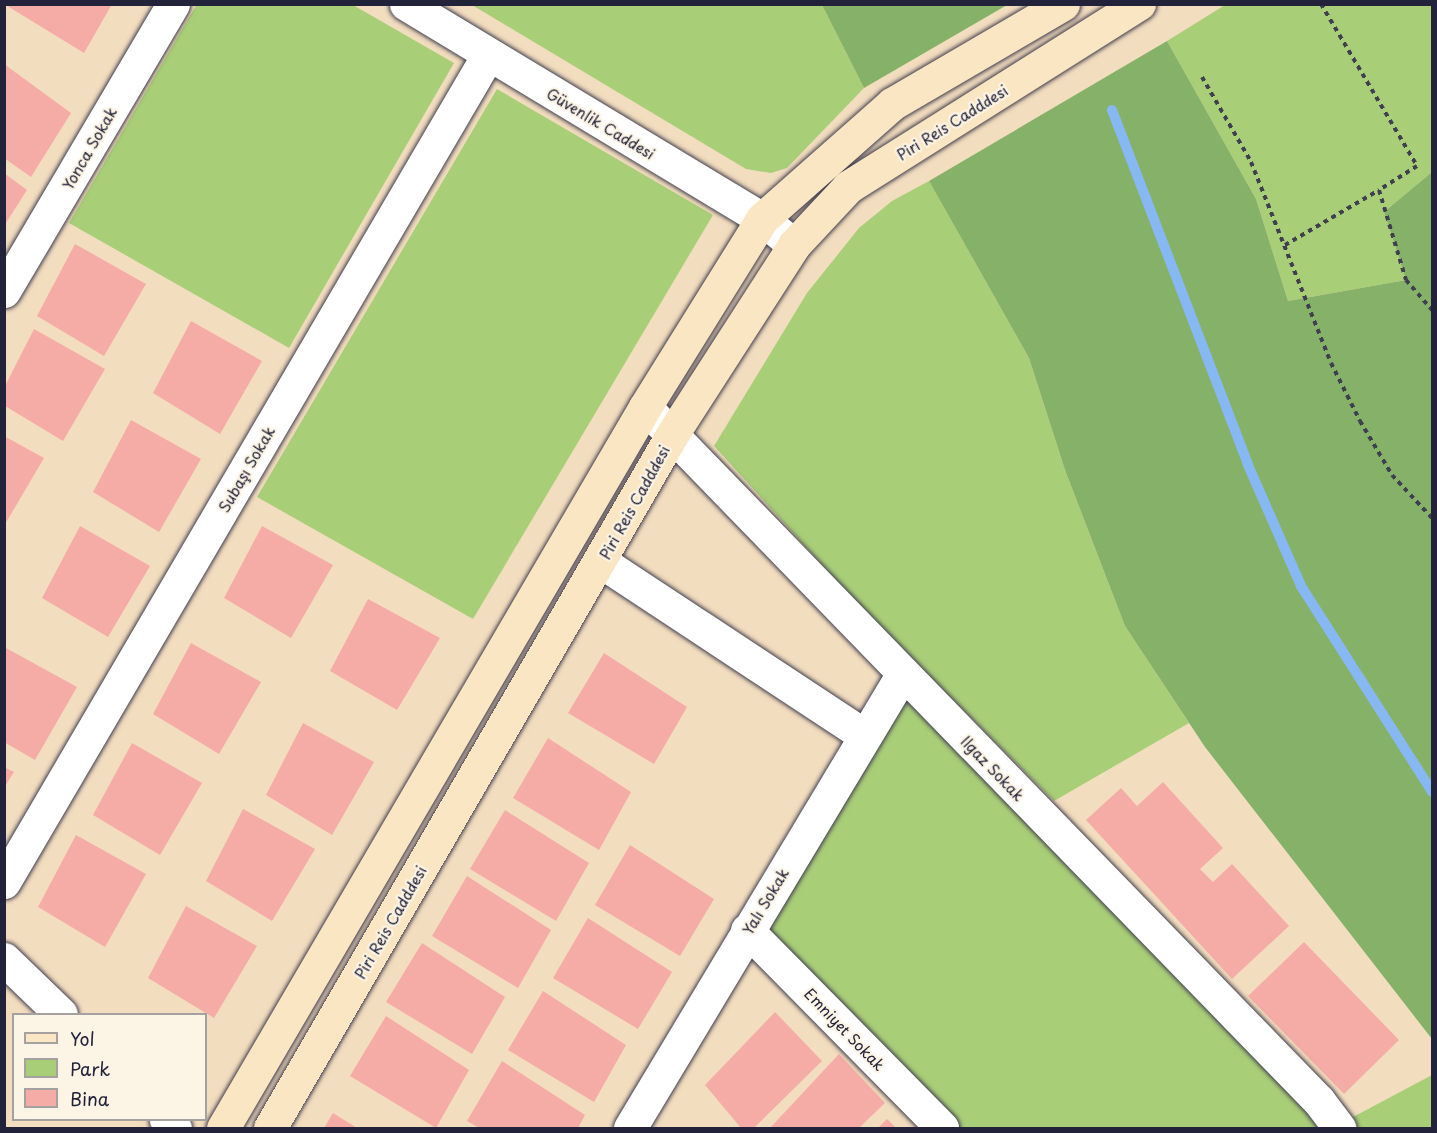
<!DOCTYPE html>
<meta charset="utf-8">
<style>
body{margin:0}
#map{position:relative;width:1437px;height:1133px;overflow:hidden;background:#f3ddbf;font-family:"Playpen Sans",sans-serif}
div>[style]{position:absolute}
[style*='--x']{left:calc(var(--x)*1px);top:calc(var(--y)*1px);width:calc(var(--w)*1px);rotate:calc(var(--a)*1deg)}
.green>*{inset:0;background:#a9ce78}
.forest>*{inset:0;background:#86b168}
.stream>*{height:10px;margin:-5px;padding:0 5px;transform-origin:5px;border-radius:5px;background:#88b8f4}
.building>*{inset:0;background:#f6aca6}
.path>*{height:4px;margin-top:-2px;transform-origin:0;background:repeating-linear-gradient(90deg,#413e4f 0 4.5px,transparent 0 9px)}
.roads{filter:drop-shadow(0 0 2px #413e4f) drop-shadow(0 0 2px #413e4f)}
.minor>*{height:33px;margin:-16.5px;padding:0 16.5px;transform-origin:16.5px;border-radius:16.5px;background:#fff}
.tertiary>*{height:33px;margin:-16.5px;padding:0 16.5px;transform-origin:16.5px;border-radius:16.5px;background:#fff}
.secondary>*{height:33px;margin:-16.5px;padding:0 16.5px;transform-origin:16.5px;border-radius:16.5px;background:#fbe6c4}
span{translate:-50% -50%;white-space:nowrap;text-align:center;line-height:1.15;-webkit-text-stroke:4.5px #fcf5e5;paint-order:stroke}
.street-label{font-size:15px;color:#22223b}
.frame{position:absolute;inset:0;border:6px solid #22223b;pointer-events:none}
.legend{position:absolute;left:12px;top:1013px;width:195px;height:108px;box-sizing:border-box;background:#fcf5e5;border:2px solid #a5a1a1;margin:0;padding:8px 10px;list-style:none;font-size:18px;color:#22223b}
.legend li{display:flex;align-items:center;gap:12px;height:30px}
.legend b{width:30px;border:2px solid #a5a1a1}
</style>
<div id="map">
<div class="green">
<div style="clip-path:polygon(197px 4px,353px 5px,454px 63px,289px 348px,69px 223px)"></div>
<div style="clip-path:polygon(472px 5px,822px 5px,864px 88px,787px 168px,771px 173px,746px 169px)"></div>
<div style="clip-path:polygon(1225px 5px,1432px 5px,1432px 172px,1384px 212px,1406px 280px,1288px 301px,1256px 199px,1167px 41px)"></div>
<div style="clip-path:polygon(497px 89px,713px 215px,473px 619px,257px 497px)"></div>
<div style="clip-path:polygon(929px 181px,1029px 358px,1065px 470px,1125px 626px,1189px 723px,1054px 801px,858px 604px,714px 446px,807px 293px,859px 228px,892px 201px)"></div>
<div style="clip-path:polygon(902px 675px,1338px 1125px,1432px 1075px,1432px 1128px,942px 1128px,747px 930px)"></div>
</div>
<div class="forest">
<div style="clip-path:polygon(822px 5px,1007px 5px,864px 88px)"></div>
<div style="clip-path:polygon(1167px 41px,1256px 199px,1288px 301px,1406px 280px,1384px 212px,1432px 172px,1432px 1039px,1205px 747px,1125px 626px,1065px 470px,1029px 358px,929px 181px)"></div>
</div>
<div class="stream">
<div style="--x:1112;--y:110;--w:380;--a:69"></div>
<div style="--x:1248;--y:465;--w:132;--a:66.3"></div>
<div style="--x:1301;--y:586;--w:244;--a:57.5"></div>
</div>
<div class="building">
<div style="clip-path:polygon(4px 4px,112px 4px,84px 53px)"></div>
<div style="clip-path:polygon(4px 64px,71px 113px,31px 177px,4px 158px)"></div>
<div style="clip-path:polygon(4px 173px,27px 190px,4px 226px)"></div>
<div style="clip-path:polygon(75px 244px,146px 284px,104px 356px,37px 316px)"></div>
<div style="clip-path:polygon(191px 321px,262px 361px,220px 434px,153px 393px)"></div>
<div style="clip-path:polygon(34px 329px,105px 369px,63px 441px,5px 406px,5px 386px)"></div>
<div style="clip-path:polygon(131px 420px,201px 459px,159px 532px,93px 492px)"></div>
<div style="clip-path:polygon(4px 436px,44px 458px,4px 526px)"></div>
<div style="clip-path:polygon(80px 526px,150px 566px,108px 637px,42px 598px)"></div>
<div style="clip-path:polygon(262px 526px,333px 565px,291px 638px,224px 598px)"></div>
<div style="clip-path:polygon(368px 599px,440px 638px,397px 710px,330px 671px)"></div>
<div style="clip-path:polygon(191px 643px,261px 682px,219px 754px,153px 714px)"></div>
<div style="clip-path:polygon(6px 648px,77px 687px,35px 760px,4px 742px)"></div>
<div style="clip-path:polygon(604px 653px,687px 707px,654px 764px,568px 713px)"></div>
<div style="clip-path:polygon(303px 723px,374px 762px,332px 835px,266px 795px)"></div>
<div style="clip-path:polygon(548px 738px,631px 792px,599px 850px,513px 798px)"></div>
<div style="clip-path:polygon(132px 743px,202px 783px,160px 855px,93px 815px)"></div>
<div style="clip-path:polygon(4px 767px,14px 772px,4px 788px)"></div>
<div style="clip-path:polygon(1163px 782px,1223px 848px,1200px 869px,1213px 882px,1232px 864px,1289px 926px,1232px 979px,1086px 820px,1121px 788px,1137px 806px)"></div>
<div style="clip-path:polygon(243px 809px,315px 849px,272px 921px,206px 881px)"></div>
<div style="clip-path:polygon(505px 810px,589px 863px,556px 921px,470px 869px)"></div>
<div style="clip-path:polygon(76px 835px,146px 874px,105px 947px,38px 907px)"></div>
<div style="clip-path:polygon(630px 845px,714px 899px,680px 956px,595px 905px)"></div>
<div style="clip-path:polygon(467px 876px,551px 930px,518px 988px,432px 936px)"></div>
<div style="clip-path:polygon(186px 906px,257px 946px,214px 1018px,148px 978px)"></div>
<div style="clip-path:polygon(588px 918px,672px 972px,638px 1029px,553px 978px)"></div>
<div style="clip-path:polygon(1304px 942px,1399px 1040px,1344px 1094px,1248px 996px)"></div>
<div style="clip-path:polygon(422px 943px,505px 997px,472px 1054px,386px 1002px)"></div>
<div style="clip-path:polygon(543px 991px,626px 1045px,594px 1102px,508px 1050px)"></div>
<div style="clip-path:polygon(775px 1012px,822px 1061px,754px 1128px,741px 1128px,705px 1085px)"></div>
<div style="clip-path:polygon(386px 1016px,469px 1070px,436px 1128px,350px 1076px)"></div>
<div style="clip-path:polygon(839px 1054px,885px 1103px,859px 1128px,770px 1128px)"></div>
<div style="clip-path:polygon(502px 1061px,585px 1115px,578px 1128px,479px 1128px,467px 1121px)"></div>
<div style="clip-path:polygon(333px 1113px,357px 1128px,324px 1128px)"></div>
<div style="clip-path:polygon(887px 1119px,896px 1128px,878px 1128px)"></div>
</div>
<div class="path">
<div style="--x:1321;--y:4;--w:188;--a:59.3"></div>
<div style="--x:1417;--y:166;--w:45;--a:147.7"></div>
<div style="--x:1379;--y:190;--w:94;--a:73.3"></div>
<div style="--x:1406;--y:280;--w:40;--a:49"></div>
<div style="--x:1202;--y:77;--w:98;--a:60"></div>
<div style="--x:1251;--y:162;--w:216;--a:68.3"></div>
<div style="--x:1331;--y:363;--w:65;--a:63.4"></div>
<div style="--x:1360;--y:421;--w:63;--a:59.3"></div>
<div style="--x:1392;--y:475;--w:59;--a:47.1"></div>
<div style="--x:1285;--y:245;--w:109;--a:-30.3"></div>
</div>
<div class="roads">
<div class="minor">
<div style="--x:4;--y:291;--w:333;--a:-59.5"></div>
<div style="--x:645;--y:407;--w:967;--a:45.84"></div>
<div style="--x:1319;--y:1101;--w:34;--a:53"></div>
<div style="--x:600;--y:561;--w:316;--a:33.4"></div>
<div style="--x:4;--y:882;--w:958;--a:-59.66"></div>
<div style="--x:747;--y:930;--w:278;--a:45.4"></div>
<div style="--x:4;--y:959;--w:79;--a:44"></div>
<div style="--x:166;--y:1120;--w:12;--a:42"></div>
<div style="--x:630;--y:1128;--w:528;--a:-59.02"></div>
</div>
<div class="tertiary">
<div style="--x:406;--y:4;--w:416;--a:31.1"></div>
<div style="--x:762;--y:219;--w:41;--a:39.1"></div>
</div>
<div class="secondary">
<div style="--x:223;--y:1128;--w:835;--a:-59.66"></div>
<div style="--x:645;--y:407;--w:221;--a:-58.1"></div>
<div style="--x:762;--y:219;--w:174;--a:-41.5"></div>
<div style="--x:892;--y:104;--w:198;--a:-30.3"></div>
<div style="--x:270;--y:1128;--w:803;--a:-59.89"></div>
<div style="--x:673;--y:433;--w:224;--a:-57.2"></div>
<div style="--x:794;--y:245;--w:79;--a:-47"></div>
<div style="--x:848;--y:187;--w:344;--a:-32.2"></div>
</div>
</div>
<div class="street-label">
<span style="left:952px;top:122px;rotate:-32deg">Piri Reis Cadddesi</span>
<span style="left:601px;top:123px;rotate:31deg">Güvenlik Caddesi</span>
<span style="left:89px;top:148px;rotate:-60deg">Yonca Sokak</span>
<span style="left:246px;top:469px;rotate:-60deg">Subaşı Sokak</span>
<span style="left:634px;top:502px;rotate:-61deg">Piri Reis Cadddesi</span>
<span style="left:993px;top:768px;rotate:46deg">Ilgaz Sokak</span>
<span style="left:765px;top:901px;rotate:-59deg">Yalı Sokak</span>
<span style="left:390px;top:922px;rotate:-60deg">Piri Reis Cadddesi</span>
<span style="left:845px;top:1029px;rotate:46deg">Emniyet Sokak</span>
</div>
<div class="frame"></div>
<ul class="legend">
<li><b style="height:8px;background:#fbe6c4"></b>Yol</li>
<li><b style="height:16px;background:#a9ce78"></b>Park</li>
<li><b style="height:16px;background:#f6aca6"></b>Bina</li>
</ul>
</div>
